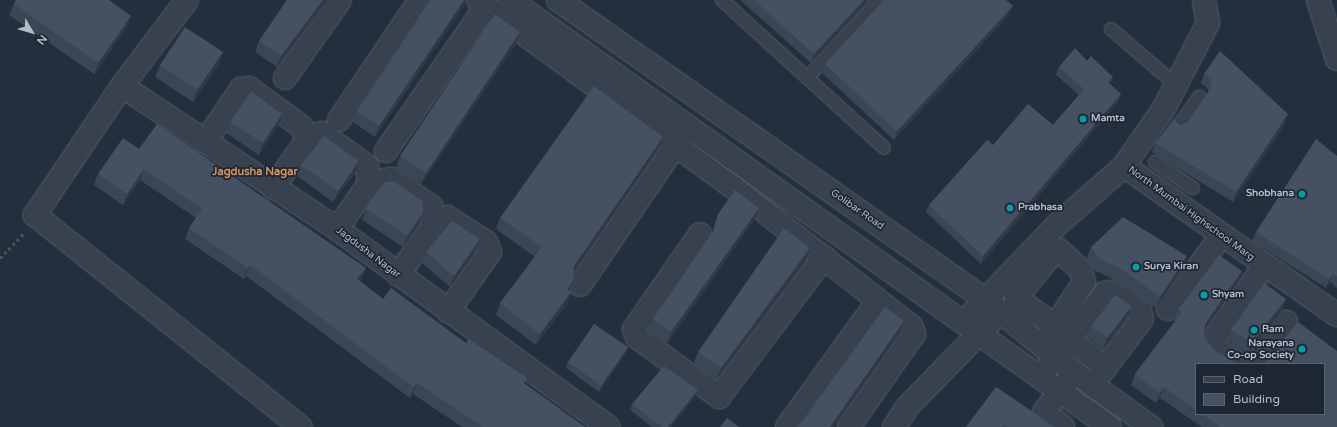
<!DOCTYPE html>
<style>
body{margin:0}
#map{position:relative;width:1337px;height:427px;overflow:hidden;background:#242f3e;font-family:"Varela Round",sans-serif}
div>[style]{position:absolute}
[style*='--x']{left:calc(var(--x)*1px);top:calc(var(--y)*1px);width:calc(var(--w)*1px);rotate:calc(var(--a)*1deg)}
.path>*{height:2.5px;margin-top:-1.25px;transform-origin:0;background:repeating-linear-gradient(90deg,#44595c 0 3px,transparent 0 6px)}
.roads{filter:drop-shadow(0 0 1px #565f6c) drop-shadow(0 0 1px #565f6c)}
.service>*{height:12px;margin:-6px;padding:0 6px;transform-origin:6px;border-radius:6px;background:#38414e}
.minor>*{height:22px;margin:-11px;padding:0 11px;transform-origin:11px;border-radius:11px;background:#38414e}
.tertiary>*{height:22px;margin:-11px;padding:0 11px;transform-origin:11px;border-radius:11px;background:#38414e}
.wall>*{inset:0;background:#3b4654}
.shaded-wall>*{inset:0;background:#303945}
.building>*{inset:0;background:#455162}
.dots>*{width:11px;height:11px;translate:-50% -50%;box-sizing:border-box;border:2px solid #1d2633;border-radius:50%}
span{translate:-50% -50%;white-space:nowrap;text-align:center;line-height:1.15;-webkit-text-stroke:3.5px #1d2633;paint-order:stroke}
.poi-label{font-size:10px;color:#b4bcc9;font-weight:700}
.left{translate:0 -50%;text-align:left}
.right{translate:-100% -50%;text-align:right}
.street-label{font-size:10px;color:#b4bcc9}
.neighbourhood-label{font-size:11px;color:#d59563;font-weight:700}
.legend{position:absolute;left:1195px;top:363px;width:130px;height:52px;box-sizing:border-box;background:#1d2633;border:1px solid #59626f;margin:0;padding:5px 7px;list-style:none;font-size:12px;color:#b4bcc9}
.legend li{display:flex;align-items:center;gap:8px;height:20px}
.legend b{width:20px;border:1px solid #59626f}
.north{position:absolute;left:12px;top:12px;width:40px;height:40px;-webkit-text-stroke:3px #1d2633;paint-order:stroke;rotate:128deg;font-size:11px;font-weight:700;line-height:16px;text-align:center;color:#b4bcc9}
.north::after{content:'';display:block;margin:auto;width:14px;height:18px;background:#b4bcc9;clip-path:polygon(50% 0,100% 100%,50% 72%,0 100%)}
</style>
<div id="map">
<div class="path">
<div style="--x:0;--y:258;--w:36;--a:-46"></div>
</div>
<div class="roads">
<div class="service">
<div style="--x:722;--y:0;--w:219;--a:42.4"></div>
<div style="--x:1111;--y:29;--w:86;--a:40.7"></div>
<div style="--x:807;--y:78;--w:106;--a:-47.3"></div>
<div style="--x:1178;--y:127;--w:37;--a:-55"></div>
<div style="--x:1155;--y:162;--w:46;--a:34.4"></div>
</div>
<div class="minor">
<div style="--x:187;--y:0;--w:108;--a:127.1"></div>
<div style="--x:122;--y:86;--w:156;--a:124"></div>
<div style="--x:35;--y:215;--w:340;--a:38.6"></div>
<div style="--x:478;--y:0;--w:316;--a:36.3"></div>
<div style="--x:733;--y:187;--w:226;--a:38"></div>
<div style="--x:911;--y:326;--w:9;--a:69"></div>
<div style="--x:914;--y:334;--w:113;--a:125"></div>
<div style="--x:1318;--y:0;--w:62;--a:72.1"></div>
<div style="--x:285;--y:78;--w:95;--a:-54.8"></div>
<div style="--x:122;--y:86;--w:258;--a:33.6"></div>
<div style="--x:337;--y:229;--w:336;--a:36.1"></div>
<div style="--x:339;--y:120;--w:145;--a:-56"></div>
<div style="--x:205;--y:142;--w:64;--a:-55.8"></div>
<div style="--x:241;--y:89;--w:8;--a:-7"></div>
<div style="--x:249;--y:88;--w:66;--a:36.3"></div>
<div style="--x:302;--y:127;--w:14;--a:69"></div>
<div style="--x:386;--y:151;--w:176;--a:-55.4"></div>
<div style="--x:1124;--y:166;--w:70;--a:-55.4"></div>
<div style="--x:1164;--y:108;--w:96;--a:-62.6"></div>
<div style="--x:1208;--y:23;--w:23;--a:-100"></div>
<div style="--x:273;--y:188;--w:59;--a:-54.7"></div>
<div style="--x:307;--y:140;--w:16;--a:-27"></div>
<div style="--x:321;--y:133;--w:57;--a:35.7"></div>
<div style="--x:367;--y:166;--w:18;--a:84"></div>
<div style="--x:337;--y:229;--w:55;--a:-54.6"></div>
<div style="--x:369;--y:184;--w:23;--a:-13"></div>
<div style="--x:391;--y:179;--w:48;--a:34"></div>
<div style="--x:431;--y:206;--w:22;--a:87"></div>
<div style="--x:700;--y:234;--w:116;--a:124.8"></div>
<div style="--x:634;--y:329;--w:9;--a:69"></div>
<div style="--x:637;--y:337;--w:102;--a:36.2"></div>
<div style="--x:719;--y:397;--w:175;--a:-53.1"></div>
<div style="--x:398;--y:275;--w:58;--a:-54.1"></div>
<div style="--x:432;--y:228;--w:19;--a:-36"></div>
<div style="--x:447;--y:217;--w:46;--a:32.7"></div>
<div style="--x:486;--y:242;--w:11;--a:68"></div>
<div style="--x:490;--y:252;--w:73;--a:125"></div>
<div style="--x:580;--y:285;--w:170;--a:-55.6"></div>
<div style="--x:1168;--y:309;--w:90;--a:-54"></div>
<div style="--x:965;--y:321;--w:136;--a:-46.2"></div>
<div style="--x:1059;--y:223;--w:86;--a:-41.2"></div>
<div style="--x:1124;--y:166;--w:260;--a:35"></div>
<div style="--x:1069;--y:340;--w:46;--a:36.1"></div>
<div style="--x:1041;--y:345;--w:14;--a:-51"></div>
<div style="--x:1050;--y:334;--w:9;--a:-58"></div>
<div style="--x:1055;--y:326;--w:53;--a:-56.6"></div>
<div style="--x:1084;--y:282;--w:12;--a:-104"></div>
<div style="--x:1081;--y:270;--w:30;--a:-138"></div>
<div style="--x:1059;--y:250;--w:4;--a:180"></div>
<div style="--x:1055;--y:250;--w:62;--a:129.1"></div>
<div style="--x:1016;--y:298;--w:48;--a:35.7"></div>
<div style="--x:1240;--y:364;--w:28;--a:-148"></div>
<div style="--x:1216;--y:349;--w:9;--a:-117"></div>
<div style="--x:1212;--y:341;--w:91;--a:-55.3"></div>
<div style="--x:1256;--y:364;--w:52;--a:-54.5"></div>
<div style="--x:1040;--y:377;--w:106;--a:-52.3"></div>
<div style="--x:1105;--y:293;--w:7;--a:-8"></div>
<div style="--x:1112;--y:292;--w:34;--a:34"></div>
<div style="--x:1140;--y:311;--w:8;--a:76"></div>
<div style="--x:1142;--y:319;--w:83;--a:127.1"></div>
<div style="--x:787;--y:427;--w:155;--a:-54.2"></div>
<div style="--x:894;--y:427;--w:25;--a:-56"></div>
<div style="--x:908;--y:406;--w:130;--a:-45.6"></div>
<div style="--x:1063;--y:427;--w:24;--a:-142"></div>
<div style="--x:1044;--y:412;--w:50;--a:-53.1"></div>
</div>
<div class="tertiary">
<div style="--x:510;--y:0;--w:736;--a:35.44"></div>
<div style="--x:558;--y:0;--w:523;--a:35.03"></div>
<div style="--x:986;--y:300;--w:114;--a:39.3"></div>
<div style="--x:1074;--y:372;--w:95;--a:35.5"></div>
</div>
</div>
<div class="wall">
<div style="clip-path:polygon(287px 0,327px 0,277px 67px,255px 52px,259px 41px)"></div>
<div style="clip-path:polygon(430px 0,466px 0,464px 6px,375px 137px,353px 122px,357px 111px)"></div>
<div style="clip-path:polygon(740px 0,869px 0,811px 63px)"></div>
<div style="clip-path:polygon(14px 4px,127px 27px,94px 74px,9px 15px)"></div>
<div style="clip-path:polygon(1009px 15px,894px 140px,822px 73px,825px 64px)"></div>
<div style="clip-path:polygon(516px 44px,421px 184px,396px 168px,400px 156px)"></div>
<div style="clip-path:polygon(1087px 61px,1113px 77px,1110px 84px,1118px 102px,981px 264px,926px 212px,929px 205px,993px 145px,1053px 125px,1079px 95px,1056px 75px,1059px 67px)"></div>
<div style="clip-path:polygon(219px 64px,193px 102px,155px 77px,160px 65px)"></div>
<div style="clip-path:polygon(1204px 74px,1285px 124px,1233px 202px,1152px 152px,1155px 143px,1188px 122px,1208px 92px,1208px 89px,1201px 83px)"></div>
<div style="clip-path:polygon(230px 122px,278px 125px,259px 155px,226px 133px)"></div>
<div style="clip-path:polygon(663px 137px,659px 148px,574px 272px,569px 291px,571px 292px,567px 304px,536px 345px,496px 315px,500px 303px,535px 257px,496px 229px,500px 218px)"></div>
<div style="clip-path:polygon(139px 149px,362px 279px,360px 281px,383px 299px,466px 343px,585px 427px,462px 427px,413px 394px,410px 398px,246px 276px,244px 279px,185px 239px,189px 228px,196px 218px,140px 180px,123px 205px,94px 185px,98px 174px)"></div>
<div style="clip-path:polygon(1337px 156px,1337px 288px,1330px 282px,1326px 288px,1252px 241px,1256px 232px)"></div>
<div style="clip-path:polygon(359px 161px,355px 173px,333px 202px,297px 176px,301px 165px)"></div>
<div style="clip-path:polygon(366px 209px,423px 213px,419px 224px,403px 247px,362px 220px)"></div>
<div style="clip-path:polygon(718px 214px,754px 220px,667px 344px,649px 330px,653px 319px,712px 233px,714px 226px)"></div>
<div style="clip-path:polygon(480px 239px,476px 250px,450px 287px,422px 263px,426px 252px)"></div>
<div style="clip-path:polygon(1091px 247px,1183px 268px,1156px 308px,1119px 282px,1094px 270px,1087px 258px)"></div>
<div style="clip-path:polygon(806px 260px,716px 380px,694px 363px,698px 352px)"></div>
<div style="clip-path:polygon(1242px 271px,1238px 282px,1205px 329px,1196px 364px,1196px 414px,1324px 414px,1337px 427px,1202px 427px,1160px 398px,1156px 403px,1131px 385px,1135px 374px,1175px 321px,1174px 320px,1178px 310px)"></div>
<div style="clip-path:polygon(1286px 299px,1282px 310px,1248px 354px,1227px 341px,1231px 330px)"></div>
<div style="clip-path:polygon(1127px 318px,1103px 349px,1087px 337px,1091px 326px)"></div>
<div style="clip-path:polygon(628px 347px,626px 353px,599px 392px,566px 368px,568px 362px)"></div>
<div style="clip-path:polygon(996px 387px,1055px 427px,966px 427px)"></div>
<div style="clip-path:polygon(696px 396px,671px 427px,652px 427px,630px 410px,632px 404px)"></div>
</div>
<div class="shaded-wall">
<div style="clip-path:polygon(323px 0,327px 0,277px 67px,281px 56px)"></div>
<div style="clip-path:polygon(464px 0,466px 0,464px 6px,375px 137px,379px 126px)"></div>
<div style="clip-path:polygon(864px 0,869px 0,811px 63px,814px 54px)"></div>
<div style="clip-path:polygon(1013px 6px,1009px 15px,894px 140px,897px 131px)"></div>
<div style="clip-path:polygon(131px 16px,127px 27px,94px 74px,98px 63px)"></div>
<div style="clip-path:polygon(520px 32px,516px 44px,421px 184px,426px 173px)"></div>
<div style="clip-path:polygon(223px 52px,219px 64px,193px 102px,197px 90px)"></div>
<div style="clip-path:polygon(1113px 77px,1110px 85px,1108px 82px)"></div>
<div style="clip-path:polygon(1121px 94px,1118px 102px,981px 264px,983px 256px)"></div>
<div style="clip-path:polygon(282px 114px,278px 125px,259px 155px,263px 143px)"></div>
<div style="clip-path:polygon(1288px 114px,1285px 124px,1233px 202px,1236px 192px)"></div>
<div style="clip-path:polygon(663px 137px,659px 148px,570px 278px,574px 266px)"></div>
<div style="clip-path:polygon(359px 161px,355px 173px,333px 202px,338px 191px)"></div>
<div style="clip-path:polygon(144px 169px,140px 180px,123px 205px,127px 194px)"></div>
<div style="clip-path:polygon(759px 208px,754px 220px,667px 344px,671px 332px)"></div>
<div style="clip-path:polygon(423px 213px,419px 224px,403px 247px,407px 236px)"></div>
<div style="clip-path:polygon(480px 239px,476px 250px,450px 287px,454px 276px)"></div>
<div style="clip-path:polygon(810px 248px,806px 260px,716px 380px,721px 368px)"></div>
<div style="clip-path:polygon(1187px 256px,1183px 268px,1156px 308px,1160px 297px)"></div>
<div style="clip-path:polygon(250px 265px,246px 276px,244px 279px,248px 268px)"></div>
<div style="clip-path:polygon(366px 268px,362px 279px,353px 290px,357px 279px)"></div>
<div style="clip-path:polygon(1242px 271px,1238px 282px,1202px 334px,1205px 324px)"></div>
<div style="clip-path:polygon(1333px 274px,1330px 282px,1326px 288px,1329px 279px)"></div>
<div style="clip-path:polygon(573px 280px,569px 291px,567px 290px)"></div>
<div style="clip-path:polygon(571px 292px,567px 304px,536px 345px,540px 334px)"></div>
<div style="clip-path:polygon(1286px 299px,1282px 310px,1248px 354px,1252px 343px)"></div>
<div style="clip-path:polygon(1132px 306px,1127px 318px,1103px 349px,1107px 338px)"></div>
<div style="clip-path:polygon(904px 321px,900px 333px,834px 427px,830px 427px)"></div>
<div style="clip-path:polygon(628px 347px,626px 353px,599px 392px,601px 386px)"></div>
<div style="clip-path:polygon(417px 383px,413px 394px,410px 398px,414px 387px)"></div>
<div style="clip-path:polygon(1164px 387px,1160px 398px,1156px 403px,1160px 393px)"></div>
<div style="clip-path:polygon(698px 390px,696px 396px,671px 427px,668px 427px)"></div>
</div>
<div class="building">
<div style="clip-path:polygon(16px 0,109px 0,131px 16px,98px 63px,14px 4px)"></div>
<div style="clip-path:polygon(287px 0,323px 0,281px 56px,259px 41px)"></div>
<div style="clip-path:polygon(430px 0,464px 0,379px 126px,357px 111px)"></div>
<div style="clip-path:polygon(754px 0,864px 0,814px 54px)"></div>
<div style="clip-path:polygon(884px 0,1006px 0,1013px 6px,897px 131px,825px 64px)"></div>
<div style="clip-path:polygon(495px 14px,520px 32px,426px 173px,400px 156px)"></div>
<div style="clip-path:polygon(185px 27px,223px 52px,197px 90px,160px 65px)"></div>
<div style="clip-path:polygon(1075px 48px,1087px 61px,1091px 56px,1113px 77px,1108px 82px,1121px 94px,983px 256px,929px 205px,987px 140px,993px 145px,1028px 104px,1053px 125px,1084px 89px,1059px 67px)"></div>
<div style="clip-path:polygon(1220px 51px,1288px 114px,1236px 192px,1155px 143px,1174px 119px,1180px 125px,1188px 122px,1210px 89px,1212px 80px,1204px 74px)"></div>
<div style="clip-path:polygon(594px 86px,663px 137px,574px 266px,573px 280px,567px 290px,571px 292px,540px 334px,500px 303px,542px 247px,500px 218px)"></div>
<div style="clip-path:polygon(251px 91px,282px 114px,263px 143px,230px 122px)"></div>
<div style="clip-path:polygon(157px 124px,366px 268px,357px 279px,383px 299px,391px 288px,466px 343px,469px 339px,527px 378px,524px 383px,585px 427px,483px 427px,417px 383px,414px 387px,250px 265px,248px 268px,189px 228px,202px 209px,144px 169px,127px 194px,98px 174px,123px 138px,139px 149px)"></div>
<div style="clip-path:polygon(324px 136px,359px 161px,338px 191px,301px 165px)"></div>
<div style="clip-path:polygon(1316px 139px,1337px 156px,1337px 276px,1333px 274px,1329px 279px,1256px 232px)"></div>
<div style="clip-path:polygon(393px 181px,423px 201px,423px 213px,407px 236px,366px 209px,383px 183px)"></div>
<div style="clip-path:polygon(735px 190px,759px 208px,671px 332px,653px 319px,714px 230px,718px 214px)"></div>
<div style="clip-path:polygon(1123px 217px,1187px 256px,1160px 297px,1123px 270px,1098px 258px,1091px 247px)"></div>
<div style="clip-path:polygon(452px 221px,480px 239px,454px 276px,426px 252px)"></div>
<div style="clip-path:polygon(784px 228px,810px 248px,721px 368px,698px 352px)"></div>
<div style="clip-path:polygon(1219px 255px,1242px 271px,1205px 324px,1204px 336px,1213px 349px,1237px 364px,1196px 364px,1196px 410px,1164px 387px,1160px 393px,1135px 374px,1182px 312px,1178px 310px)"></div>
<div style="clip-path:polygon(1264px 283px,1286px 299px,1252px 343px,1231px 330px)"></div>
<div style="clip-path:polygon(1115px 295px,1132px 306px,1107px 338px,1091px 326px)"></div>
<div style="clip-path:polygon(885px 307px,904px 321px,830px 427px,796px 427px,801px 423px)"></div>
<div style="clip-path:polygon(1298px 322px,1337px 351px,1337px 427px,1220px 427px,1202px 414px,1324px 414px,1324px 364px,1265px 364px)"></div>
<div style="clip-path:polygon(594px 324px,628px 347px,601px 386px,568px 362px)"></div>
<div style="clip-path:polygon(664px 366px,698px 390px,668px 427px,662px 427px,632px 404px)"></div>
<div style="clip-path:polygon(996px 387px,1055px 427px,1008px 427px,1004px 424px,1002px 427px,966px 427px)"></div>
<div style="clip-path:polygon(727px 418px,739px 427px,720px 427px)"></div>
</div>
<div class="dots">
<div style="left:1083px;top:119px;background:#0f9aa8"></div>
<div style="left:1302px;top:194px;background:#0f9aa8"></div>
<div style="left:1010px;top:208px;background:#0f9aa8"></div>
<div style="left:1136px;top:267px;background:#0f9aa8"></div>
<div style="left:1204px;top:295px;background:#0f9aa8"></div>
<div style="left:1254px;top:330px;background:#0f9aa8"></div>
<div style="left:1302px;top:349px;background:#0f9aa8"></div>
</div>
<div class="poi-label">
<span class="left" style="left:1091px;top:119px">Mamta</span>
<span class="right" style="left:1294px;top:194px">Shobhana</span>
<span class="left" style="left:1018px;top:208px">Prabhasa</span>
<span class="left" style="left:1144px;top:267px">Surya Kiran</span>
<span class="left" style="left:1212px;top:295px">Shyam</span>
<span class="left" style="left:1262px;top:330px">Ram</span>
<span class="right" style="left:1294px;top:349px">Narayana<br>Co-op Society</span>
</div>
<div class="street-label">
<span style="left:857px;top:210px;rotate:35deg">Golibar Road</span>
<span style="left:1191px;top:214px;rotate:36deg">North Mumbai Highschool Marg</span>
<span style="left:368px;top:253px;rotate:37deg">Jagdusha Nagar</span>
</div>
<div class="neighbourhood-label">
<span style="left:255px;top:172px">Jagdusha Nagar</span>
</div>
<ul class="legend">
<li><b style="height:5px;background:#38414e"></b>Road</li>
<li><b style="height:11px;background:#455162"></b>Building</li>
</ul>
<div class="north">N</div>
</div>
